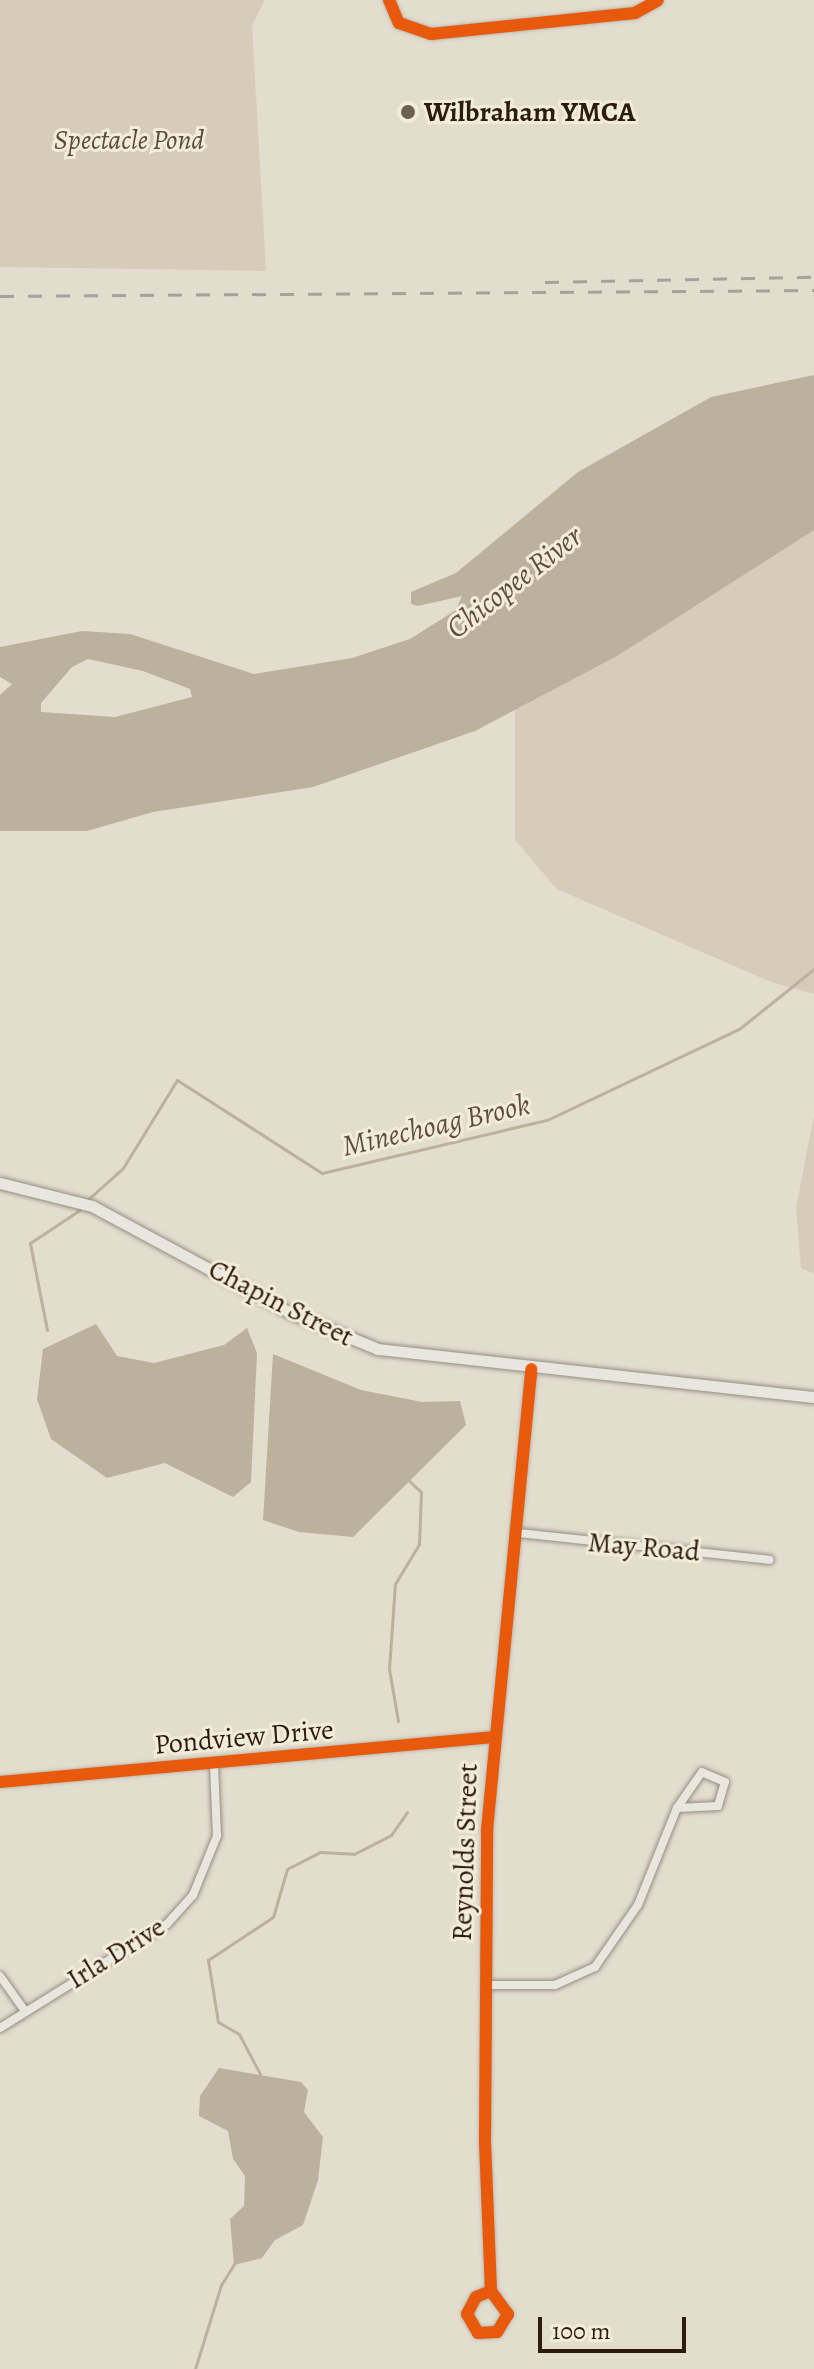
<!DOCTYPE html>
<style>
body{margin:0}
#map{position:relative;width:814px;height:2369px;overflow:hidden;background:#e3ddce;font-family:Alegreya,serif}
div>[style]{position:absolute}
[style*='--x']{left:calc(var(--x)*1px);top:calc(var(--y)*1px);width:calc(var(--w)*1px);rotate:calc(var(--a)*1deg)}
.green>*{inset:0;background:#d6ccb9}
.water>*{inset:0;background:#bcb19d}
.stream>*{height:3px;margin:-1.5px;padding:0 1.5px;transform-origin:1.5px;border-radius:1.5px;background:#bcb19d}
.roads{filter:drop-shadow(0 0 2px #948e84) drop-shadow(0 0 2px #948e84)}
.street>*{height:8px;margin:-4px;padding:0 4px;transform-origin:4px;border-radius:4px;background:#e9e6df}
.secondary>*{height:11px;margin:-5.5px;padding:0 5.5px;transform-origin:5.5px;border-radius:5.5px;background:#e9e6df}
.rail>*{height:3px;margin-top:-1.5px;transform-origin:0;background:repeating-linear-gradient(90deg,#a6a29b 0 14px,transparent 0 28px)}
.cycleway>*{height:12px;margin:-6px;padding:0 6px;transform-origin:6px;border-radius:6px;background:#e8590c}
.dots>*{width:22px;height:22px;translate:-50% -50%;box-sizing:border-box;border:4px solid #f2ecda;border-radius:50%}
span{translate:-50% -50%;white-space:nowrap;text-align:center;line-height:1.15;-webkit-text-stroke:6px #f2ecda;paint-order:stroke}
.poi-label{font-size:28px;color:#2e1b0f;font-weight:700}
.left{translate:0 -50%;text-align:left}
.park-label{font-size:28px;color:#5d4c3d;font-style:italic}
.street-label{font-size:28px;color:#2e1b0f}
.water-label{font-size:30px;color:#604f3f;font-style:italic}
.scale{position:absolute;left:538px;top:2317px;width:148px;height:36px;box-sizing:border-box;border:4px solid #2e1b0f;border-top:0;padding-left:10px;font-size:24px;line-height:28px;white-space:nowrap;color:#2e1b0f;-webkit-text-stroke:6px #f2ecda;paint-order:stroke}
</style>
<div id="map">
<div class="green">
<div style="clip-path:polygon(0 0,265px 0,252px 25px,266px 271px,0 267px)"></div>
<div style="clip-path:polygon(814px 508px,814px 994px,771px 982px,557px 889px,515px 840px,515px 703px)"></div>
<div style="clip-path:polygon(814px 1116px,814px 1274px,801px 1268px,796px 1208px)"></div>
</div>
<div class="water">
<div style="clip-path:polygon(evenodd,814px 375px,814px 530px,617px 656px,475px 731px,313px 787px,153px 812px,87px 831px,0 831px,0 695px,12px 684px,0 677px,0 647px,82px 631px,130px 634px,254px 674px,352px 658px,410px 639px,456px 610px,462px 596px,418px 606px,411px 604px,411px 592px,456px 573px,578px 472px,711px 397px,814px 375px,88px 659px,143px 671px,190px 689px,192px 697px,115px 717px,41px 712px,41px 703px,72px 667px,88px 659px)"></div>
<div style="clip-path:polygon(96px 1324px,117px 1356px,154px 1363px,224px 1345px,247px 1328px,257px 1353px,251px 1482px,233px 1497px,165px 1463px,107px 1478px,51px 1439px,37px 1399px,43px 1349px)"></div>
<div style="clip-path:polygon(273px 1354px,361px 1390px,422px 1402px,460px 1401px,466px 1425px,353px 1537px,299px 1532px,263px 1520px)"></div>
<div style="clip-path:polygon(219px 2068px,301px 2082px,308px 2090px,304px 2112px,323px 2137px,318px 2180px,303px 2225px,275px 2240px,262px 2258px,234px 2265px,230px 2219px,244px 2206px,245px 2176px,233px 2159px,228px 2131px,199px 2116px,200px 2096px)"></div>
</div>
<div class="stream">
<div style="--x:85;--y:1202;--w:51;--a:-41.8"></div>
<div style="--x:123;--y:1168;--w:103;--a:-58.5"></div>
<div style="--x:177;--y:1080;--w:172;--a:32.7"></div>
<div style="--x:322;--y:1173;--w:231;--a:-13.3"></div>
<div style="--x:547;--y:1120;--w:212;--a:-25.4"></div>
<div style="--x:739;--y:1029;--w:96;--a:-38.7"></div>
<div style="--x:47;--y:1330;--w:89;--a:-101.1"></div>
<div style="--x:30;--y:1243;--w:61;--a:-33.7"></div>
<div style="--x:398;--y:1721;--w:53;--a:-99.8"></div>
<div style="--x:389;--y:1669;--w:85;--a:-86"></div>
<div style="--x:395;--y:1584;--w:47;--a:-59"></div>
<div style="--x:419;--y:1544;--w:52;--a:-87.8"></div>
<div style="--x:421;--y:1492;--w:16;--a:-137"></div>
<div style="--x:260;--y:2074;--w:45;--a:-117.7"></div>
<div style="--x:239;--y:2034;--w:24;--a:-150"></div>
<div style="--x:218;--y:2022;--w:63;--a:-99.2"></div>
<div style="--x:208;--y:1960;--w:78;--a:-33.5"></div>
<div style="--x:273;--y:1917;--w:50;--a:-73.7"></div>
<div style="--x:287;--y:1869;--w:37;--a:-27"></div>
<div style="--x:320;--y:1852;--w:34;--a:3"></div>
<div style="--x:354;--y:1854;--w:42;--a:-27.2"></div>
<div style="--x:391;--y:1835;--w:28;--a:-55"></div>
<div style="--x:195;--y:2369;--w:88;--a:-72.8"></div>
<div style="--x:221;--y:2285;--w:28;--a:-58"></div>
</div>
<div class="roads">
<div class="street">
<div style="--x:389;--y:0;--w:25;--a:67"></div>
<div style="--x:399;--y:23;--w:34;--a:19"></div>
<div style="--x:431;--y:34;--w:205;--a:-5.9"></div>
<div style="--x:635;--y:13;--w:26;--a:-29"></div>
<div style="--x:518;--y:1533;--w:253;--a:6.1"></div>
<div style="--x:0;--y:1782;--w:495;--a:-5.2"></div>
<div style="--x:0;--y:1976;--w:43;--a:54.5"></div>
<div style="--x:486;--y:1985;--w:69;--a:0"></div>
<div style="--x:555;--y:1985;--w:44;--a:-24.2"></div>
<div style="--x:595;--y:1967;--w:75;--a:-55.3"></div>
<div style="--x:638;--y:1905;--w:105;--a:-68.1"></div>
<div style="--x:677;--y:1808;--w:41;--a:-2.8"></div>
<div style="--x:718;--y:1806;--w:25;--a:-74"></div>
<div style="--x:725;--y:1782;--w:25;--a:-157"></div>
<div style="--x:702;--y:1772;--w:44;--a:124.8"></div>
<div style="--x:0;--y:2028;--w:197;--a:-31.9"></div>
<div style="--x:167;--y:1924;--w:39;--a:-48"></div>
<div style="--x:193;--y:1895;--w:64;--a:-67.9"></div>
<div style="--x:217;--y:1836;--w:72;--a:-92.4"></div>
<div style="--x:491;--y:2291;--w:29;--a:54"></div>
<div style="--x:508;--y:2314;--w:21;--a:121"></div>
<div style="--x:497;--y:2332;--w:19;--a:177"></div>
<div style="--x:478;--y:2333;--w:22;--a:-120"></div>
<div style="--x:467;--y:2314;--w:19;--a:-62"></div>
<div style="--x:476;--y:2297;--w:16;--a:-22"></div>
<div style="--x:491;--y:2291;--w:149;--a:-92.3"></div>
<div style="--x:485;--y:2142;--w:312;--a:-89.6"></div>
<div style="--x:487;--y:1830;--w:463;--a:-84.5"></div>
</div>
<div class="secondary">
<div style="--x:0;--y:1183;--w:95;--a:14"></div>
<div style="--x:92;--y:1206;--w:226;--a:28.3"></div>
<div style="--x:291;--y:1313;--w:94;--a:22.5"></div>
<div style="--x:378;--y:1349;--w:439;--a:6.3"></div>
</div>
</div>
<div class="rail">
<div style="--x:545;--y:282;--w:269;--a:-1.1"></div>
<div style="--x:0;--y:296;--w:814;--a:-0.42"></div>
</div>
<div class="cycleway">
<div style="--x:389;--y:0;--w:25;--a:67"></div>
<div style="--x:399;--y:23;--w:34;--a:19"></div>
<div style="--x:431;--y:34;--w:205;--a:-5.9"></div>
<div style="--x:635;--y:13;--w:26;--a:-29"></div>
<div style="--x:0;--y:1782;--w:495;--a:-5.2"></div>
<div style="--x:491;--y:2291;--w:29;--a:54"></div>
<div style="--x:508;--y:2314;--w:21;--a:121"></div>
<div style="--x:497;--y:2332;--w:19;--a:177"></div>
<div style="--x:478;--y:2333;--w:22;--a:-120"></div>
<div style="--x:467;--y:2314;--w:19;--a:-62"></div>
<div style="--x:476;--y:2297;--w:16;--a:-22"></div>
<div style="--x:491;--y:2291;--w:149;--a:-92.3"></div>
<div style="--x:485;--y:2142;--w:312;--a:-89.6"></div>
<div style="--x:487;--y:1830;--w:463;--a:-84.5"></div>
</div>
<div class="dots">
<div style="left:408px;top:112px;background:#6d5f52"></div>
</div>
<div class="poi-label">
<span class="left" style="left:424px;top:112px">Wilbraham YMCA</span>
</div>
<div class="park-label">
<span style="left:129px;top:140px">Spectacle Pond</span>
</div>
<div class="street-label">
<span style="left:281px;top:1303px;rotate:27deg">Chapin Street</span>
<span style="left:644px;top:1547px;rotate:5deg">May Road</span>
<span style="left:244px;top:1737px;rotate:-5deg">Pondview Drive</span>
<span style="left:465px;top:1852px;rotate:-88deg">Reynolds Street</span>
<span style="left:116px;top:1953px;rotate:-32deg">Irla Drive</span>
</div>
<div class="water-label">
<span style="left:514px;top:582px;rotate:-38deg">Chicopee River</span>
<span style="left:436px;top:1125px;rotate:-13deg">Minechoag Brook</span>
</div>
<div class="scale">100 m</div>
</div>
